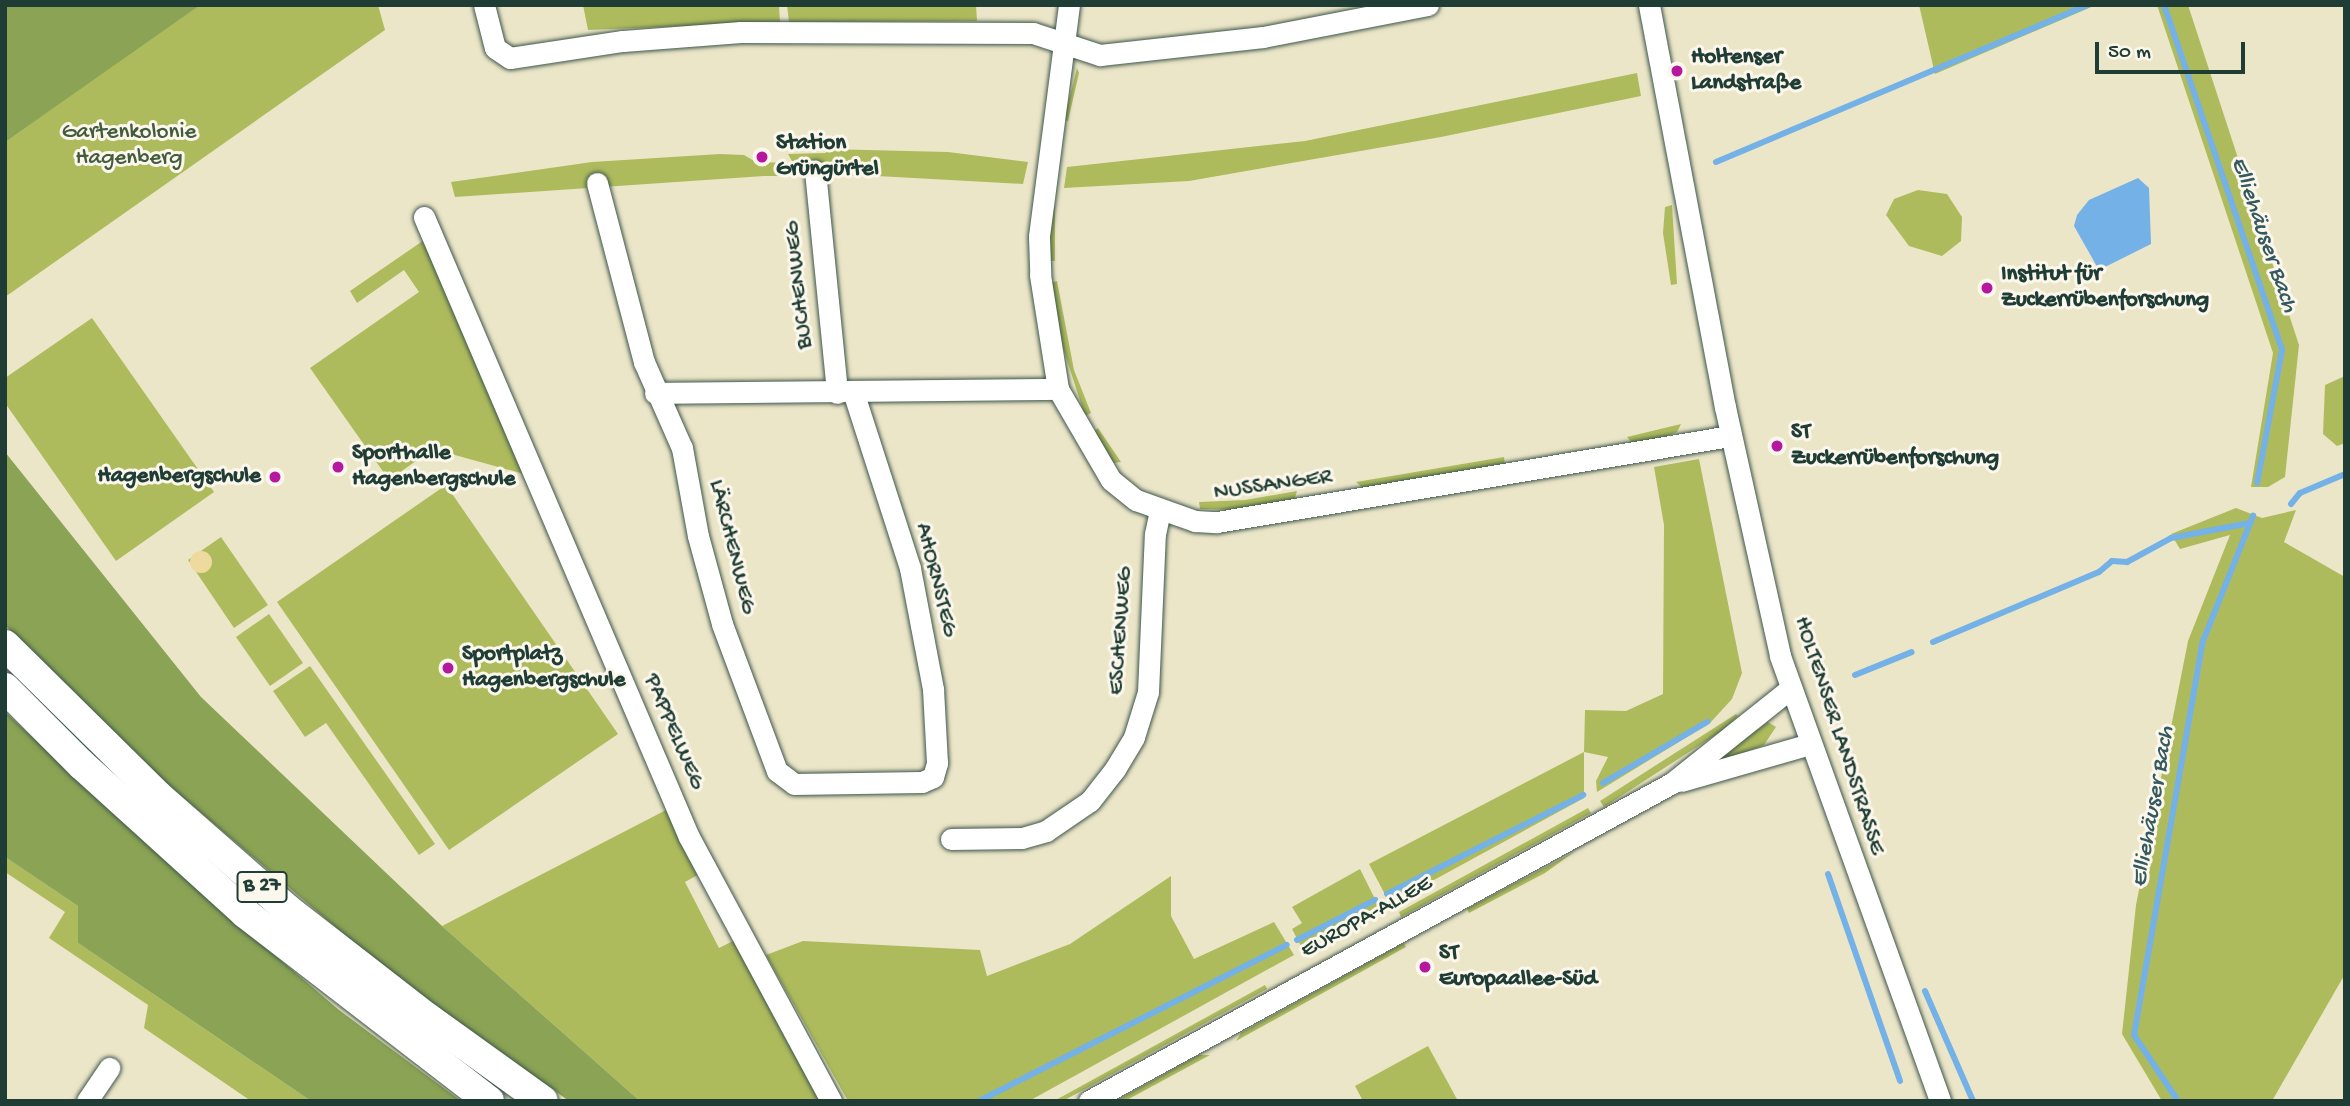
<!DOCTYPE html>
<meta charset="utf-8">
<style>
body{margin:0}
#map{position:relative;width:2350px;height:1106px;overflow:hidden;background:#ece6c9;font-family:"Gochi Hand",sans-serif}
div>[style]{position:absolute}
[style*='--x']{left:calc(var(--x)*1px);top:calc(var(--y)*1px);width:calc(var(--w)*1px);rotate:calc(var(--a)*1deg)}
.green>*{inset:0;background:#aebb5d}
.forest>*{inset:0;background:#8aa354}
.sand>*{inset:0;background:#eeda9e}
.round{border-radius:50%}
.water>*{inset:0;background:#73b1e6}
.stream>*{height:6px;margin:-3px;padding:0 3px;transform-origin:3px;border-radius:3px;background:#73b1e6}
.roads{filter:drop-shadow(0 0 2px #3e564a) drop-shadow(0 0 2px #3e564a)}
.minor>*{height:21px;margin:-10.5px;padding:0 10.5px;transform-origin:10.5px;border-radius:10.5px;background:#fff}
.highway>*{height:30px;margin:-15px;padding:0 15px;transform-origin:15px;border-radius:15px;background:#fff}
.dots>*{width:19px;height:19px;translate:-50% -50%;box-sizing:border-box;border:4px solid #fbf7ec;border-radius:50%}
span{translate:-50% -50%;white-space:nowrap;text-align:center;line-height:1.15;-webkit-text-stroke:6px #fbf7ec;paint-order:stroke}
.shield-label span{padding:2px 5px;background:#fbf7ec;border:2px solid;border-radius:5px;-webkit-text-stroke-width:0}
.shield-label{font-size:21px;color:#1f3d34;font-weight:700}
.poi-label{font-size:23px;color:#1f3d34;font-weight:700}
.left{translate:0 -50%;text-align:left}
.right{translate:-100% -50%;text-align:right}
.park-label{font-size:23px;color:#435c3e}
.street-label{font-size:23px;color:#1f3d34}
.water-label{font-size:24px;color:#345a60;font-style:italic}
.frame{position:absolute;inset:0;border:7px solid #1f3d34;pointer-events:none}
.scale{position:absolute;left:2095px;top:42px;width:150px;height:32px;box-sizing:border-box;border:4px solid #1f3d34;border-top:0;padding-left:9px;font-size:21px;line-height:24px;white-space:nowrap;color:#1f3d34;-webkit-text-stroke:5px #fbf7ec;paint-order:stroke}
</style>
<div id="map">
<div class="green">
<div style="clip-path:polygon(5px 5px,378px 5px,385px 30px,5px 297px)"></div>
<div style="clip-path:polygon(583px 5px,779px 6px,780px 22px,588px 30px)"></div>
<div style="clip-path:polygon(787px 5px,976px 5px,977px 21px,789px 22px)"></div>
<div style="clip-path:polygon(1919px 5px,2096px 5px,1935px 74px)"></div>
<div style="clip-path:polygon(2157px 5px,2188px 5px,2299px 345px,2285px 477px,2268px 487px,2251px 487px,2273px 353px)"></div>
<div style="clip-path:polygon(1077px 68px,1079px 73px,1068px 121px,1064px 120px)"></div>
<div style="clip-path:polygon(1637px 73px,1641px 96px,1441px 137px,1189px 181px,1064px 188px,1067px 167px,1305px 141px)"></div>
<div style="clip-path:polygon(826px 149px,948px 152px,1028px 162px,1023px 184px,877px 176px,764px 176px,455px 197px,451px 182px,592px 162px,720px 154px,744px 155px,756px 162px,793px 163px,788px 154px,826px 153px)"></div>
<div style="clip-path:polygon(1918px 190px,1947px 194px,1962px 217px,1961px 241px,1942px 256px,1909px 246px,1886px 215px,1894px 199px)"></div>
<div style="clip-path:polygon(1672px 205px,1677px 284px,1671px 285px,1663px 233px,1665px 207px)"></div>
<div style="clip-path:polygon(1055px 207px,1055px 261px,1049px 261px,1049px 208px)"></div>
<div style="clip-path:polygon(427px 238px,524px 474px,433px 449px,389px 480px,310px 368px,419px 292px,404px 270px,357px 303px,350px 291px)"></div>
<div style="clip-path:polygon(1057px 281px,1074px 370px,1091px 413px,1085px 416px,1055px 323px,1049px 283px)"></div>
<div style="clip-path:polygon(92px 318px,214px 492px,116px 561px,5px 403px,5px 378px)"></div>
<div style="clip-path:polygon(2345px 376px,2345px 443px,2337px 446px,2323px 434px,2325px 385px)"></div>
<div style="clip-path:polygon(1681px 424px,1677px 432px,1657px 440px,1634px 445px,1627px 437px)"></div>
<div style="clip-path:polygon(1098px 428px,1121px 462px,1114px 463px,1102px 449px,1093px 432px)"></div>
<div style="clip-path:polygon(1504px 457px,1505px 466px,1364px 489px,1356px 482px)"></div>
<div style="clip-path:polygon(1699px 459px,1742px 673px,1732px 699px,1710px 723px,1597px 792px,1596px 781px,1608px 757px,1584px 752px,1584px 798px,1390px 904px,1369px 864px,1584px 752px,1585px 710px,1626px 711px,1663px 694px,1664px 525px,1654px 467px)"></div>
<div style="clip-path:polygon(446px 485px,618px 734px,449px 850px,277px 602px)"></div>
<div style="clip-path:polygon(1297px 491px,1294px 501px,1240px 510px,1200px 509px,1199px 502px,1245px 500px)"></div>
<div style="clip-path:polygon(2236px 508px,2262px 518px,2296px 510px,2284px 542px,2345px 577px,2345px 974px,2272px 1101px,2162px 1101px,2122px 1034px,2136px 905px,2188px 641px,2230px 535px,2180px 549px,2171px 534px)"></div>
<div style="clip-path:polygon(221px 537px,268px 605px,234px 628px,188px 560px)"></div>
<div style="clip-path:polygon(269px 614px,303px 663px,270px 686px,236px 637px)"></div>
<div style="clip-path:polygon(310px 666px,435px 844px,419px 855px,326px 723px,305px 737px,273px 691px)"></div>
<div style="clip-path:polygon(1736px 714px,1738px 716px,1720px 732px,1604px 807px,1600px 801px)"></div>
<div style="clip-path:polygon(1768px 722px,1776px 727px,1764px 745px,1699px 769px)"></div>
<div style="clip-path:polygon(1588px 808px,1591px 813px,1401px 917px,1399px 912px)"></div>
<div style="clip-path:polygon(668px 809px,701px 873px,685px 882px,719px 948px,735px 940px,821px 1101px,640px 1101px,442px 926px)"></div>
<div style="clip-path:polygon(1574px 852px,1545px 873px,1469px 913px,1467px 909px)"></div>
<div style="clip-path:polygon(5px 857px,78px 906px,78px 943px,311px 1101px,251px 1101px,144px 1028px,148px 1005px,49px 938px,65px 912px,5px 872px)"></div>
<div style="clip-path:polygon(1360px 869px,1380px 909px,1303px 950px,1292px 929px,1302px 923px,1292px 907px)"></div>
<div style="clip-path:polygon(1171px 876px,1171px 916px,1194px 959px,1274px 922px,1294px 955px,1029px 1101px,848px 1101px,766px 955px,803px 941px,980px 950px,987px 976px,1070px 944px)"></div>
<div style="clip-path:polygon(1404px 943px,1406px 947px,1236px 1041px,1241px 1033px)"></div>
<div style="clip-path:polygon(1265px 985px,1267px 989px,1063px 1101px,1054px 1101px)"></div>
<div style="clip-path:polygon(1428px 1046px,1458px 1101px,1363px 1101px,1355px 1086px)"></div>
<div style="clip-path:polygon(1199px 1055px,1210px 1055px,1125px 1101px,1116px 1101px)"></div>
</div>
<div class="forest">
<div style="clip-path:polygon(5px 5px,200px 5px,5px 142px)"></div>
<div style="clip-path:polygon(5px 452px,201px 697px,442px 926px,640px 1101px,569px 1101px,399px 981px,145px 765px,5px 625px)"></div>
<div style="clip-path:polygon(5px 712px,179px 873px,339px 1010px,461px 1101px,311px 1101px,78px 943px,78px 906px,5px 857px)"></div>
</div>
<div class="sand">
<div class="round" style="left:190px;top:551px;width:22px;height:22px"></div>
</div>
<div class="water">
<div style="clip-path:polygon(2138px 178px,2149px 188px,2151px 244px,2099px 270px,2074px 226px,2077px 215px,2089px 200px)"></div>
</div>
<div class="stream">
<div style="--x:2164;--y:5;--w:365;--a:71.1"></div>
<div style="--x:2282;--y:350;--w:135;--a:100.6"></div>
<div style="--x:1716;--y:162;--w:404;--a:-22.9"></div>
<div style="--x:2291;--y:504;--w:14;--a:-51"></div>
<div style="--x:2300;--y:493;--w:49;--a:-22.9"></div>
<div style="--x:1933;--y:642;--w:180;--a:-22.9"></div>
<div style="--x:2099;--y:572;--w:17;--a:-40"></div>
<div style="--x:2112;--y:561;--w:15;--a:4"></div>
<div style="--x:2127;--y:562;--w:50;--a:-28.6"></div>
<div style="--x:2171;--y:538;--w:80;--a:-10.8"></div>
<div style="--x:1855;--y:675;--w:61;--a:-22"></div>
<div style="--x:1603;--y:783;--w:121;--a:-30.4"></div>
<div style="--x:1828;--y:874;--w:219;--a:70.8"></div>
<div style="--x:1387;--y:894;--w:220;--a:-26.8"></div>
<div style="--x:1297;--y:940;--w:88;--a:-27.1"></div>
<div style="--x:1925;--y:991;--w:120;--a:66.4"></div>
<div style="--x:979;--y:1101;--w:345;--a:-26.9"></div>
<div style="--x:2178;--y:1101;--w:79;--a:-123.7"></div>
<div style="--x:2134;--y:1035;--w:400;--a:-80.1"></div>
<div style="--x:2203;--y:641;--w:135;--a:-68.2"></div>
</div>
<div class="roads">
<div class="minor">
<div style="--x:484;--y:5;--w:44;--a:75.7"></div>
<div style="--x:495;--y:48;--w:18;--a:34"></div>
<div style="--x:510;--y:58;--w:114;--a:-8.6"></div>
<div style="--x:623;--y:41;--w:118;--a:-4.4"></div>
<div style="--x:741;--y:32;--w:292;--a:0.2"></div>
<div style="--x:1033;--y:33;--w:71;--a:18.2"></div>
<div style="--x:1100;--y:55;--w:164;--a:-6.3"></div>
<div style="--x:1263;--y:37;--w:168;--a:-11"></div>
<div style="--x:1069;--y:5;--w:234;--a:97.4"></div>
<div style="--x:1039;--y:237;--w:38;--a:88"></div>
<div style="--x:1040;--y:275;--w:115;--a:81"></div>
<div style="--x:1058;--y:389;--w:105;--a:59.8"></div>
<div style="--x:1111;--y:480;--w:32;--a:39"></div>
<div style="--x:1136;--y:500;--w:63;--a:19.6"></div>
<div style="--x:1195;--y:521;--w:22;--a:3"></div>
<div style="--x:1217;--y:522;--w:520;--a:-9.52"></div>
<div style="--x:1649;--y:5;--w:409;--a:79.3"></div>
<div style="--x:1725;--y:407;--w:255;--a:77.5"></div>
<div style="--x:1780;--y:656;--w:473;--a:70.2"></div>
<div style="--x:815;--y:171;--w:223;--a:84.3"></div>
<div style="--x:597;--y:183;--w:185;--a:75.3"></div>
<div style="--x:644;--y:362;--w:94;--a:66.2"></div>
<div style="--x:682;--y:448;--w:89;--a:79.7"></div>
<div style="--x:698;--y:536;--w:91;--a:74.7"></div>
<div style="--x:722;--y:624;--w:157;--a:69.5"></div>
<div style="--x:777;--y:771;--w:21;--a:37"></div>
<div style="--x:794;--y:784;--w:128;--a:-0.9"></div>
<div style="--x:922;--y:782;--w:12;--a:-24"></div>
<div style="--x:933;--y:777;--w:15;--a:-74"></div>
<div style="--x:937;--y:763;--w:74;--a:-93.1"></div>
<div style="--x:933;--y:689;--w:123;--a:-100.8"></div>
<div style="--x:910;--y:568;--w:182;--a:-107.9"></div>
<div style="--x:424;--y:217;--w:674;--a:66.86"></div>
<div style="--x:689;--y:837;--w:300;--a:61.7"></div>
<div style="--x:655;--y:393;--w:403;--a:-0.6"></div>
<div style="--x:1681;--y:781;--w:134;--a:-16"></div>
<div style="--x:951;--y:839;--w:71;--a:-0.8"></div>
<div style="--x:1022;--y:838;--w:25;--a:-16"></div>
<div style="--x:1046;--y:831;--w:53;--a:-34.3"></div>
<div style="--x:1090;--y:801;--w:41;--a:-52"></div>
<div style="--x:1115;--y:769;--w:37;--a:-59"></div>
<div style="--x:1134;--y:737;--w:47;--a:-72.7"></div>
<div style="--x:1148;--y:692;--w:158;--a:-87.5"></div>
<div style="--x:1155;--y:534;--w:24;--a:-78"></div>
<div style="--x:87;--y:1101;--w:40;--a:-56"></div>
<div style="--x:1089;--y:1101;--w:664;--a:-28.61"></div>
<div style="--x:1672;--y:783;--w:152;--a:-38.6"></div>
</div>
<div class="highway">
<div style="--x:5;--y:645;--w:215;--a:44.6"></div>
<div style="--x:158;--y:796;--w:171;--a:41.2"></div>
<div style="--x:287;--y:909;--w:180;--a:37.8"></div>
<div style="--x:429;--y:1019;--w:140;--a:35.7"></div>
<div style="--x:5;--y:688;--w:109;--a:45"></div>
<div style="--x:82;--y:765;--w:220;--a:42.2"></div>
<div style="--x:245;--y:913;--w:308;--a:37.6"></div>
</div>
</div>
<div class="dots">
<div style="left:1677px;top:71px;background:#b5179e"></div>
<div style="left:762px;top:157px;background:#b5179e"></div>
<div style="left:1987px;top:288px;background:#b5179e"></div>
<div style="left:1777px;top:446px;background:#b5179e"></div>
<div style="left:338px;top:467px;background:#b5179e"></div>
<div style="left:275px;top:477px;background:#b5179e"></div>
<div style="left:448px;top:668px;background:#b5179e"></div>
<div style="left:1425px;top:967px;background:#b5179e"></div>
</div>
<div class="shield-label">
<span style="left:262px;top:887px">B 27</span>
</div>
<div class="poi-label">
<span class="left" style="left:1691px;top:71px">Holtenser<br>Landstraße</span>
<span class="left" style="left:776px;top:157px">Station<br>Grüngürtel</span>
<span class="left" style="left:2001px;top:288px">Institut für<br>Zuckerrübenforschung</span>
<span class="left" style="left:1791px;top:446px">ST<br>Zuckerrübenforschung</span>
<span class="left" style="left:352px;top:467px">Sporthalle<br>Hagenbergschule</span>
<span class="right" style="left:261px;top:477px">Hagenbergschule</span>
<span class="left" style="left:462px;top:668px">Sportplatz<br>Hagenbergschule</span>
<span class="left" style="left:1439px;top:967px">ST<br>Europaallee-Süd</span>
</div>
<div class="park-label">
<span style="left:129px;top:146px">Gartenkolonie<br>Hagenberg</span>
</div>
<div class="street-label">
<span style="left:800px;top:285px;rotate:-96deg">BUCHENWEG</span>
<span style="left:1273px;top:486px;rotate:-8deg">NUSSANGER</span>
<span style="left:731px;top:547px;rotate:76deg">LÄRCHENWEG</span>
<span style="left:935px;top:580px;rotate:76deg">AHORNSTEG</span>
<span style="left:1122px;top:631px;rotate:-86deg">ESCHENWEG</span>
<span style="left:673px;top:732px;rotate:67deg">PAPPELWEG</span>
<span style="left:1838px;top:736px;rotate:72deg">HOLTENSER LANDSTRASSE</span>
<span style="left:1367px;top:918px;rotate:-29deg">EUROPA-ALLEE</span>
</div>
<div class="water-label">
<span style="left:2263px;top:235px;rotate:71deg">Elliehäuser Bach</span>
<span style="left:2154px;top:807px;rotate:-80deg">Elliehäuser Bach</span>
</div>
<div class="frame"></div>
<div class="scale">50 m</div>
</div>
